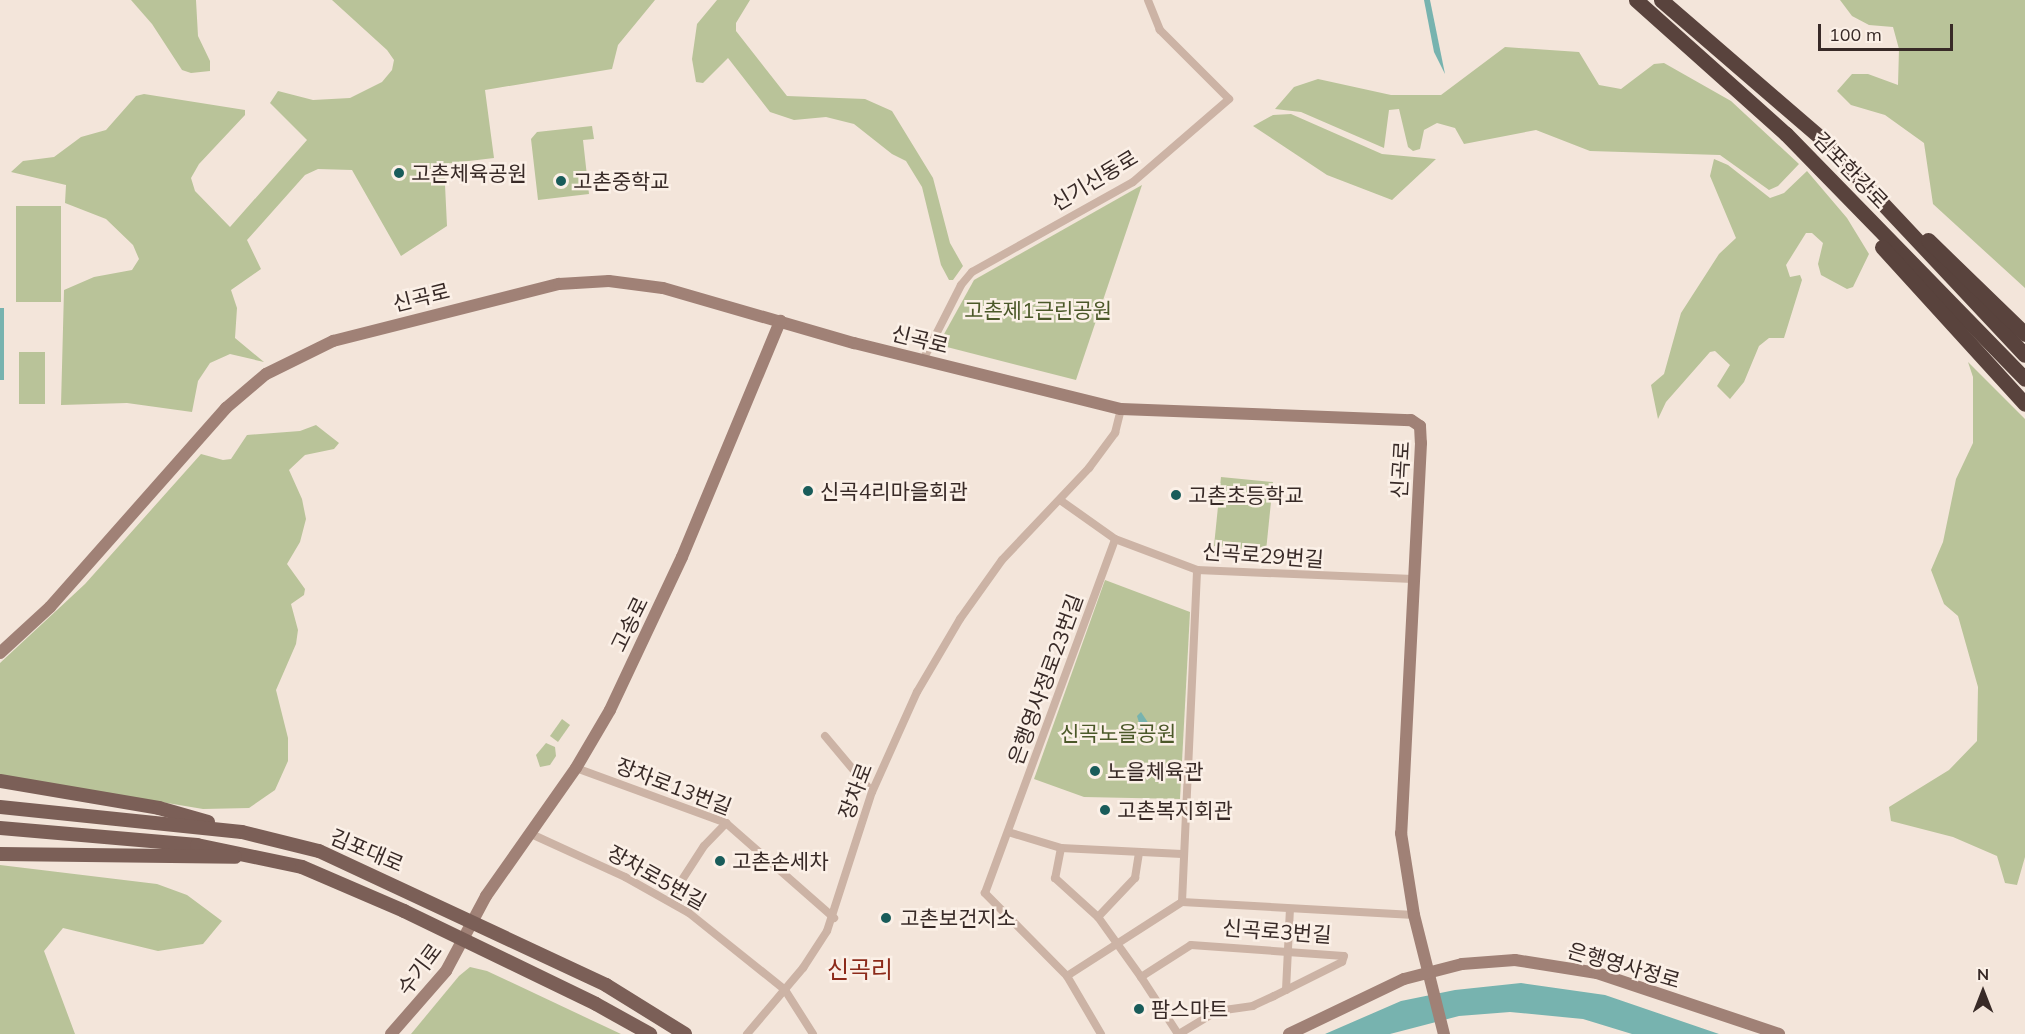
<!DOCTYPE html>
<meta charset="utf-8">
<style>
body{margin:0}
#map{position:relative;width:2025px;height:1034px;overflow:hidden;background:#f3e5da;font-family:Mulish,"Noto Sans KR",sans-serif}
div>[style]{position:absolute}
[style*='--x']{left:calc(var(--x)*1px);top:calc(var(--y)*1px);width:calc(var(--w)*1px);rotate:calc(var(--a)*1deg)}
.green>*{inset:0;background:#b9c399}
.water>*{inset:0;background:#77b3af}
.street>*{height:8px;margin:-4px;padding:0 4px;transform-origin:4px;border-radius:4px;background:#ccb3a5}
.secondary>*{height:12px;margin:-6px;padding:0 6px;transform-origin:6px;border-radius:6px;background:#a08176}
.primary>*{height:14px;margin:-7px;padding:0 7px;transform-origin:7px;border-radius:7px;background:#7b5f57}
.highway>*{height:15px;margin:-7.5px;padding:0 7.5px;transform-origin:7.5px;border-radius:7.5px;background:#59433d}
.dots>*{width:16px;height:16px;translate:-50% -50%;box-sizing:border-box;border:3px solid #fbf0e7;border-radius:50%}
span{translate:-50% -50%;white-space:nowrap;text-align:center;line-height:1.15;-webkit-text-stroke:5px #fbf0e7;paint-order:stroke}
.street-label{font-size:21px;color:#382a27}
.poi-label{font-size:21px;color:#382a27}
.left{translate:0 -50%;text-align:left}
.park-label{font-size:21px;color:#4b5829}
.quarter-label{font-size:24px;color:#8c2a1a}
.north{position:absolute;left:1953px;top:962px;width:60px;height:60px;-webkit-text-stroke:4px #fbf0e7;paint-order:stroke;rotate:0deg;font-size:16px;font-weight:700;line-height:24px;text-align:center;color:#382a27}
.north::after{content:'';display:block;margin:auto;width:21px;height:27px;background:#382a27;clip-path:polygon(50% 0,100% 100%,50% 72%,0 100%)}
.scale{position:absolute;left:1818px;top:24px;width:135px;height:27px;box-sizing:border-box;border:3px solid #382a27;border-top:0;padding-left:8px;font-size:18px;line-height:21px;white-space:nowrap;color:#382a27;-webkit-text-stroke:4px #fbf0e7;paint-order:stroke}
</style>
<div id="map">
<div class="green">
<div style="clip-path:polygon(131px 0,196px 0,198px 36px,210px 61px,210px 71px,191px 73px,182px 70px,152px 24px)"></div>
<div style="clip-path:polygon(332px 0,655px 0,618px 45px,612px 69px,485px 90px,494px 158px,444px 164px,447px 226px,401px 256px,352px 170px,318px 169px,305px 175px,247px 240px,261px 269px,231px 290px,237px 308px,235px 338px,264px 362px,230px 354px,210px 363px,198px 381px,192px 412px,127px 403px,61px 405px,64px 290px,94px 277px,132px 270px,139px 259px,133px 245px,106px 219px,65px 203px,66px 185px,11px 172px,23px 161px,54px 157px,81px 137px,106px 130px,136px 96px,144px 94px,245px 110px,245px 115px,199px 164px,191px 178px,195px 191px,230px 227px,307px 140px,270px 103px,278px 91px,313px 100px,350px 98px,382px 82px,392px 70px,394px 60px,387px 50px)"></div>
<div style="clip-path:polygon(717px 0,750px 0,736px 23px,736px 31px,787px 96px,865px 99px,892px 111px,933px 178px,950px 243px,963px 266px,953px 280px,949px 280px,941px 265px,922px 187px,906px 161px,892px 154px,854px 124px,826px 117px,794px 120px,770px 112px,728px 58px,703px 83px,696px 82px,692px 59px,697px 24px)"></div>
<div style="clip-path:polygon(1840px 0,2025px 0,2025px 288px,1933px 204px,1924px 143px,1885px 115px,1851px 105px,1837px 91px,1852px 74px,1868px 74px,1898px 85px,1899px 49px,1893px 27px,1869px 25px,1852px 16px)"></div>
<div style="clip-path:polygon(1505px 47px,1579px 52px,1599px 85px,1621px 89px,1654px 64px,1664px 63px,1731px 101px,1799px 164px,1778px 186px,1769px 190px,1720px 155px,1590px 151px,1536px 130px,1464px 144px,1455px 128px,1437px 123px,1424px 130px,1420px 149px,1413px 151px,1408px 147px,1399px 109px,1389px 110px,1384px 148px,1301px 112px,1275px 109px,1294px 87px,1318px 79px,1391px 95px,1441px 95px)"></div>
<div style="clip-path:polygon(1291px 114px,1382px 154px,1436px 159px,1392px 200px,1327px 175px,1253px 126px,1273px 115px)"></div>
<div style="clip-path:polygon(592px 126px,594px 139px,583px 140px,589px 194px,538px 200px,531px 139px,537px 132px)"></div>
<div style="clip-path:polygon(1714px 159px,1728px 165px,1770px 198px,1784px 193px,1807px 171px,1847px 218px,1869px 254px,1853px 287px,1847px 289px,1821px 275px,1818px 264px,1823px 243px,1812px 233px,1806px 233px,1786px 265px,1790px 277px,1800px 275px,1802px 280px,1784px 338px,1769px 338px,1759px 346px,1744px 382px,1730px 399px,1717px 386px,1730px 365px,1715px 351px,1710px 352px,1666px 402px,1658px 419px,1651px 385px,1664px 374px,1681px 313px,1719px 254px,1736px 238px,1710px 176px)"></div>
<div style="clip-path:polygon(1142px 185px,1076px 380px,943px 346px,943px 336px,974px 280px)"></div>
<div style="clip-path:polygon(16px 206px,61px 206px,61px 302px,16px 302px)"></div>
<div style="clip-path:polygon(19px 352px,45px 352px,45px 404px,19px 404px)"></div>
<div style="clip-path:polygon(1968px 362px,2025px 419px,2025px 857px,2017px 885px,2005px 883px,1997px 856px,1953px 837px,1891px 821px,1889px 807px,1949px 770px,1977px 741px,1978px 687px,1958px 616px,1944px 604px,1931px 570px,1943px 542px,1956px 479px,1973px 443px,1973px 377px)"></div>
<div style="clip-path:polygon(316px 425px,339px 443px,334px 449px,305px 455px,289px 470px,302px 499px,306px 519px,300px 542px,287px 564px,305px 589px,304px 595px,291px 604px,298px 630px,296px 644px,276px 690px,288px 738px,288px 761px,275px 790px,249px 808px,203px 809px,0 775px,0 663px,85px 584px,201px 454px,223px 460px,231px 459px,247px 435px,300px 431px)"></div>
<div style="clip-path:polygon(1221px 477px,1273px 482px,1266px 551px,1214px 546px)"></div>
<div style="clip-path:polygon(1105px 580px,1190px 612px,1180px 799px,1084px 797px,1034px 779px)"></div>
<div style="clip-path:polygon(562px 719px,570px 725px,558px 742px,550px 736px)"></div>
<div style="clip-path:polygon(546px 743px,555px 747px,556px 756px,550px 765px,540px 767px,536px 755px)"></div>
<div style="clip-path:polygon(0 865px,157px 884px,187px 895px,222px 921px,203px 944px,158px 951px,63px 928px,44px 951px,75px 1034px,0 1034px)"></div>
<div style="clip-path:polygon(470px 967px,487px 971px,621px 1034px,411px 1034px,459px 976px)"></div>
</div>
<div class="water">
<div style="clip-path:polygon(1424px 0,1430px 0,1445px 74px,1434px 52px)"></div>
<div style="clip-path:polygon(0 308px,4px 308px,4px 380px,0 380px)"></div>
<div style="clip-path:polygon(1141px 712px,1151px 727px,1151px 735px,1143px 735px,1137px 716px)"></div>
<div style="clip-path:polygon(1521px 983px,1605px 995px,1719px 1034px,1632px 1034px,1583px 1019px,1510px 1012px,1459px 1016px,1390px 1034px,1325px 1034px,1401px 1001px,1455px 990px)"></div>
</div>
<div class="street">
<div style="--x:923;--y:360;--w:84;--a:-63.1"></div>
<div style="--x:961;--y:285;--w:17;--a:-50"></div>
<div style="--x:972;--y:272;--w:184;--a:-29.2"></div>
<div style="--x:1133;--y:182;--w:127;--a:-40.8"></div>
<div style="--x:1229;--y:99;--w:98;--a:-135"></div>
<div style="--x:1160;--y:30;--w:32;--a:-112"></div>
<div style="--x:1060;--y:500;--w:67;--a:35.3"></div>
<div style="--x:1115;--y:539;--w:88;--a:20.7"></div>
<div style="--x:1197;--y:570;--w:216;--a:2.4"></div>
<div style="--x:825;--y:736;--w:73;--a:50"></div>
<div style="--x:576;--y:768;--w:160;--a:20.1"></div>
<div style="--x:726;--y:823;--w:144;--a:41.3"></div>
<div style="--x:1008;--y:832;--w:55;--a:16.8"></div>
<div style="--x:1061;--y:848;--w:121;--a:2.8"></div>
<div style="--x:529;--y:833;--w:106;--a:24.6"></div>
<div style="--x:625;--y:877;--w:73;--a:29.4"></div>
<div style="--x:689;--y:913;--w:123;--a:38.7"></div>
<div style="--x:785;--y:990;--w:52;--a:57.5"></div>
<div style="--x:1061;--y:848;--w:31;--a:101"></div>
<div style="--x:1055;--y:878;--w:58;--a:42.2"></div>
<div style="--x:1098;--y:917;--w:74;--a:54.4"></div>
<div style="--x:1141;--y:977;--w:59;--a:-32.6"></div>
<div style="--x:1191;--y:945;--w:153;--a:4.1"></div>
<div style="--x:1344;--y:956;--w:6;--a:108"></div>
<div style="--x:1342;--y:962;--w:76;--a:153.4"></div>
<div style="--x:1274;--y:996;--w:23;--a:155"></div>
<div style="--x:1253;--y:1006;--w:36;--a:172"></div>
<div style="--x:1217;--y:1011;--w:44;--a:148.8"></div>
<div style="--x:669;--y:900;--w:64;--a:-57.1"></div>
<div style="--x:704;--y:846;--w:32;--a:-46"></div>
<div style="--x:1182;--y:902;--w:332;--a:-87.4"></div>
<div style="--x:1098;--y:917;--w:54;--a:-46.5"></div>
<div style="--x:1135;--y:878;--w:26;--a:-81"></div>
<div style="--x:1067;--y:976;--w:137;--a:-32.8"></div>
<div style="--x:1182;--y:902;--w:232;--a:3.2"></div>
<div style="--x:1141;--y:977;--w:68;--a:57"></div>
<div style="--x:1286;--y:990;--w:81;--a:-87.2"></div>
<div style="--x:747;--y:1034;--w:87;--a:-49.7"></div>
<div style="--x:803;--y:968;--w:44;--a:-57"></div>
<div style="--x:827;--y:931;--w:146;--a:-72.1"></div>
<div style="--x:872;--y:792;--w:110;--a:-65.8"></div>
<div style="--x:917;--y:692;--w:85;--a:-59.5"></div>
<div style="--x:960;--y:619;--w:72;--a:-54.6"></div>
<div style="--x:1002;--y:560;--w:127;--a:-46.6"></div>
<div style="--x:1089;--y:468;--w:44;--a:-53.4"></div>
<div style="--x:1115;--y:433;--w:25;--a:-76"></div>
<div style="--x:1101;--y:1034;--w:67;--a:-120.4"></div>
<div style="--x:1067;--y:976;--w:117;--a:-134.7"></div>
<div style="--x:985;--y:893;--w:377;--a:-69.8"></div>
</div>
<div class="secondary">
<div style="--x:0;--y:653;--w:68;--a:-42.6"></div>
<div style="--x:50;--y:607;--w:266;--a:-48.5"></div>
<div style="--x:226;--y:408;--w:52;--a:-40.4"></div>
<div style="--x:266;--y:374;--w:75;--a:-26.2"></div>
<div style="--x:333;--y:341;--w:233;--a:-14.2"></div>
<div style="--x:559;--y:284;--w:50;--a:-3.4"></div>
<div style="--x:609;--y:281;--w:54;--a:7.4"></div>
<div style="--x:663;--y:288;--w:199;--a:16.1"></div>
<div style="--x:854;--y:343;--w:275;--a:13.9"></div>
<div style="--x:1121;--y:409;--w:290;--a:2.2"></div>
<div style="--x:1411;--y:420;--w:11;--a:34"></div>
<div style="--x:1420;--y:426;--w:17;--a:87"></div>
<div style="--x:1421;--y:443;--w:391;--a:92.9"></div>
<div style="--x:1401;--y:833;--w:83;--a:81"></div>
<div style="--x:1414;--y:915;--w:123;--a:75.9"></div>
<div style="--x:391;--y:1034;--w:84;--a:-48.9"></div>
<div style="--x:446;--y:971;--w:85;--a:-61.9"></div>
<div style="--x:486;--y:896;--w:156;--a:-54.9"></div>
<div style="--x:576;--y:768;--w:67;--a:-59.6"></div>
<div style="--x:610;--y:710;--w:169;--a:-64.8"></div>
<div style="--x:682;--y:557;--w:256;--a:-67.4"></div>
<div style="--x:1289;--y:1034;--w:127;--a:-25.6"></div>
<div style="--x:1404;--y:979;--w:60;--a:-14.5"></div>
<div style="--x:1462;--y:964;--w:53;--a:-4.3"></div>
<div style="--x:1515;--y:960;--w:83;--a:9"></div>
<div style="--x:1597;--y:973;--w:192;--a:18.5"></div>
</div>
<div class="primary">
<div style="--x:0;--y:781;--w:161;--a:9.6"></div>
<div style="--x:159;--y:808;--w:51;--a:15.9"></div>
<div style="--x:0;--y:807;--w:243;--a:5.9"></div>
<div style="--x:242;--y:832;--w:79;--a:13.9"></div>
<div style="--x:319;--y:851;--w:317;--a:25"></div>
<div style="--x:606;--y:985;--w:93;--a:31.8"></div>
<div style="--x:0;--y:828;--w:198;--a:4.9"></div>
<div style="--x:197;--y:845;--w:107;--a:11.8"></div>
<div style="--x:302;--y:867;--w:111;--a:23.3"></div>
<div style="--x:404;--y:911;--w:213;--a:25.8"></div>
<div style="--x:596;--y:1004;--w:62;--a:29.1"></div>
<div style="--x:0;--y:854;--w:235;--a:0.7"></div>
</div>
<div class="highway">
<div style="--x:1636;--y:0;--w:201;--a:41.8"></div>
<div style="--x:1786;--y:134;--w:342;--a:45.7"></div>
<div style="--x:1661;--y:0;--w:213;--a:40.8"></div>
<div style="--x:1822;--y:139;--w:296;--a:46.8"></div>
<div style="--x:1928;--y:240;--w:135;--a:44.1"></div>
<div style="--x:1882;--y:247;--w:212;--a:47.7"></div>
</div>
<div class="dots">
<div style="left:399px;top:173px;background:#195c5a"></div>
<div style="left:561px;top:181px;background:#195c5a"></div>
<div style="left:808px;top:491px;background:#195c5a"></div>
<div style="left:1176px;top:495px;background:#195c5a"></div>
<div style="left:1095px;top:771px;background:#195c5a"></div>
<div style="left:1105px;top:810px;background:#195c5a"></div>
<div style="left:720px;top:861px;background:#195c5a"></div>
<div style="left:886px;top:918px;background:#195c5a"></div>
<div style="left:1139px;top:1009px;background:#195c5a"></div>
</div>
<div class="street-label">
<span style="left:1851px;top:170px;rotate:46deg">김포한강로</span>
<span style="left:1094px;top:180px;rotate:-31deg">신기신동로</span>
<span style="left:421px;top:297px;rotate:-14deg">신곡로</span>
<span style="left:920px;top:339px;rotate:14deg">신곡로</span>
<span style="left:1400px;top:470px;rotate:-87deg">신곡로</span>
<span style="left:1263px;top:555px;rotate:4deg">신곡로29번길</span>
<span style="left:629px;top:624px;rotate:-64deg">고송로</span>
<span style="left:1045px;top:679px;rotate:-70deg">은행영사정로23번길</span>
<span style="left:674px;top:786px;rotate:21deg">장차로13번길</span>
<span style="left:855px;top:791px;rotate:-69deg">장차로</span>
<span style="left:367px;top:850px;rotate:23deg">김포대로</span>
<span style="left:657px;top:877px;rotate:29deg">장차로5번길</span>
<span style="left:1277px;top:931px;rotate:4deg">신곡로3번길</span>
<span style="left:1624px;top:965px;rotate:16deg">은행영사정로</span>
<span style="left:419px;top:969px;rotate:-53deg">수기로</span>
</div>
<div class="poi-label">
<span class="left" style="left:411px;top:173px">고촌체육공원</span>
<span class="left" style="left:573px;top:181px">고촌중학교</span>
<span class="left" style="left:820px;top:491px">신곡4리마을회관</span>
<span class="left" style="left:1188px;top:495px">고촌초등학교</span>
<span class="left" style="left:1107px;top:771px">노을체육관</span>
<span class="left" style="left:1117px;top:810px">고촌복지회관</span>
<span class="left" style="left:732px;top:861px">고촌손세차</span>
<span class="left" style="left:900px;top:918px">고촌보건지소</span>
<span class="left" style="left:1151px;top:1009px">팜스마트</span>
</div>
<div class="park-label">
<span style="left:1038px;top:310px">고촌제1근린공원</span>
<span style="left:1118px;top:733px">신곡노을공원</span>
</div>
<div class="quarter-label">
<span style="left:860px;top:970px">신곡리</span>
</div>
<div class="north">N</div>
<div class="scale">100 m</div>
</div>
